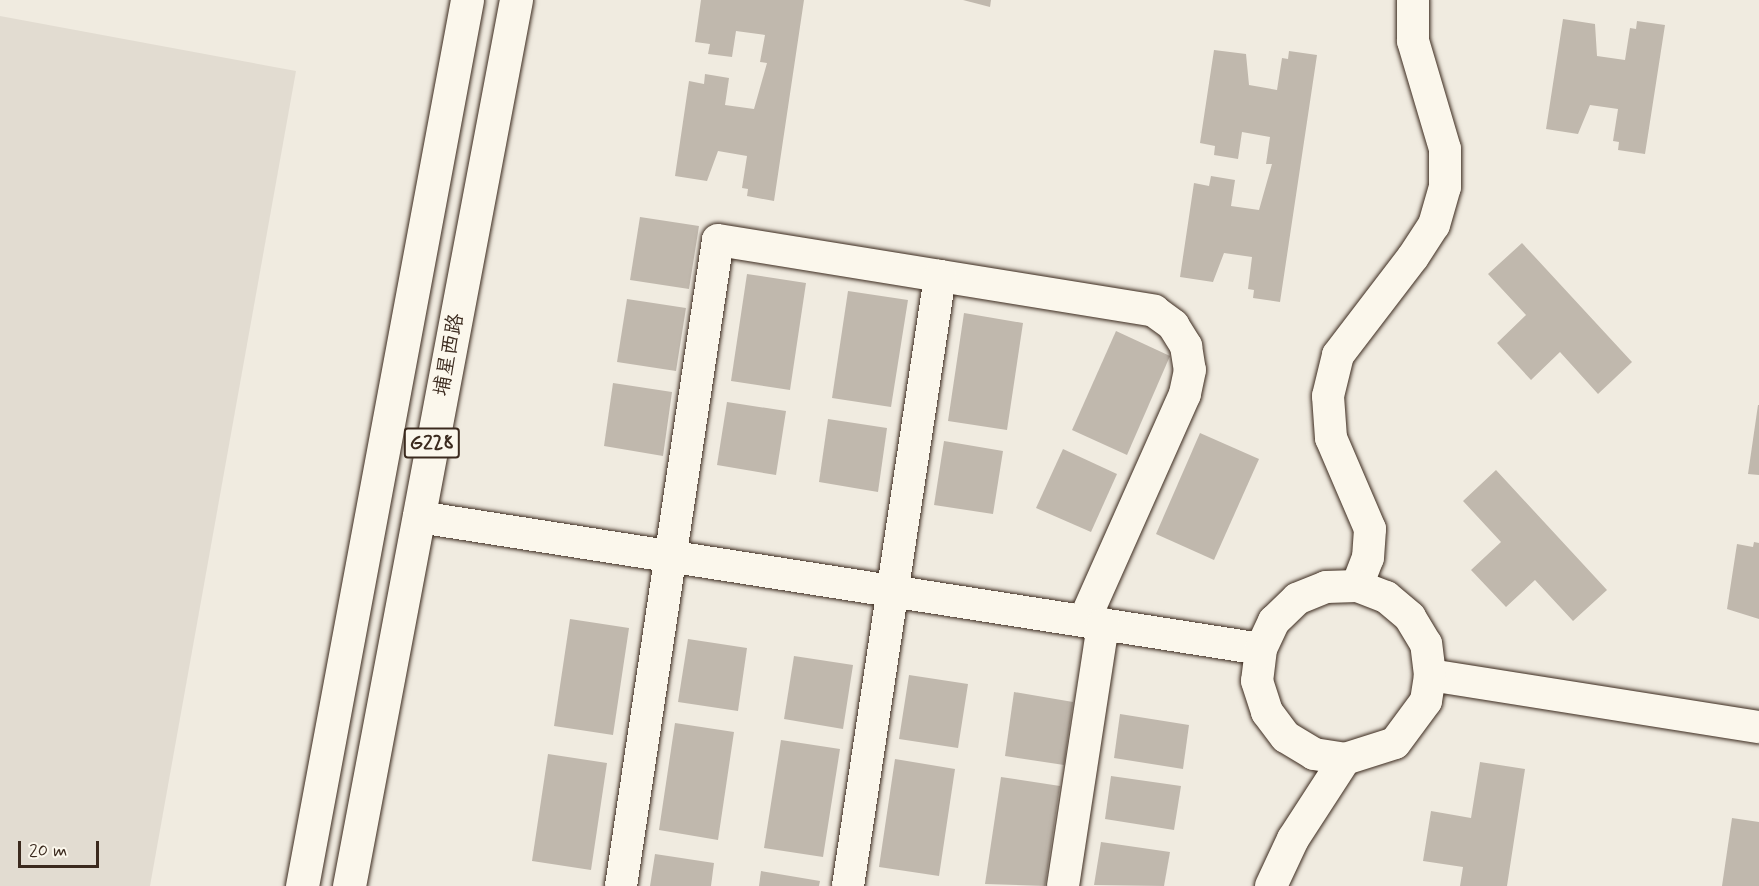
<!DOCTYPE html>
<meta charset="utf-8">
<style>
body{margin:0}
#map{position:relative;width:1759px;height:886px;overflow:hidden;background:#f0ebe0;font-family:Mynerve,"LXGW WenKai TC",sans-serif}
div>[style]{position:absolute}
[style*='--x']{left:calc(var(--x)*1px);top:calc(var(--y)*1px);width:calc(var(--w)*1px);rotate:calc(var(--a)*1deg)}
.built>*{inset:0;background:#e2dcd1}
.building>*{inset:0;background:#c0b8ad}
.roads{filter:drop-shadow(0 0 2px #3b2a1e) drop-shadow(0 0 2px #3b2a1e)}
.minor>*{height:32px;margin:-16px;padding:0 16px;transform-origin:16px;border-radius:16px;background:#fbf7ec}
.highway>*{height:33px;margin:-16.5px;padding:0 16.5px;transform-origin:16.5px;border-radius:16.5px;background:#fbf7ec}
span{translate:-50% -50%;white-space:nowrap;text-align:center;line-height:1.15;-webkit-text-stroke:4.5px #fbf7ec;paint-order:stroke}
.shield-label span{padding:2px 4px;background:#fbf7ec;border:2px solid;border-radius:4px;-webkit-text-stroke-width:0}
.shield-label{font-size:20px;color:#3b2a1e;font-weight:700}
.street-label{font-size:21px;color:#3b2a1e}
.scale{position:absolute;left:18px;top:841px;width:81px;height:27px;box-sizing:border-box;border:3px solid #3b2a1e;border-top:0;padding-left:8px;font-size:18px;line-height:21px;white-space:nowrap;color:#3b2a1e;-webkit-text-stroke:4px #fbf7ec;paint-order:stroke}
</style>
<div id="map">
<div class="built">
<div style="clip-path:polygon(0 16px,296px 71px,150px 886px,0 886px)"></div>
</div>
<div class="building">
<div style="clip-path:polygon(701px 0,804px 0,774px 201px,747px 196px,748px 189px,742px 188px,747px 156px,718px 151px,707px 181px,675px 176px,689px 81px,704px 84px,705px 74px,729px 78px,725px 105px,754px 109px,767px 63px,760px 62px,765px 35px,736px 31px,732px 57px,708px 54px,710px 44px,695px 42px)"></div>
<div style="clip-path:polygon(963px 0,991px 0,990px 7px)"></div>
<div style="clip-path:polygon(1563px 19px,1595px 24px,1597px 56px,1625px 60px,1630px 28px,1636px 29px,1637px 21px,1665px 25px,1645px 154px,1618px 150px,1619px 142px,1613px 141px,1618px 109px,1590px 105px,1578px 134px,1546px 129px)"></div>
<div style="clip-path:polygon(1214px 50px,1246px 54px,1249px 85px,1277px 90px,1282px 58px,1288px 59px,1289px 51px,1317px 55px,1280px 302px,1253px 298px,1254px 290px,1248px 289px,1252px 257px,1224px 253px,1213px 282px,1180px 277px,1194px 183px,1209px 186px,1211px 176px,1235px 180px,1231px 206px,1259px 210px,1272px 164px,1266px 164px,1270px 137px,1242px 132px,1238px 159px,1214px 155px,1215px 146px,1200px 143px)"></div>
<div style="clip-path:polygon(640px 217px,699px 226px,689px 289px,630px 280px)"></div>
<div style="clip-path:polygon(1522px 243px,1632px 362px,1598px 394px,1560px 352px,1531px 380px,1497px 343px,1526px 315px,1488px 274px)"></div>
<div style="clip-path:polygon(747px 274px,806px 283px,790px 390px,731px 381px)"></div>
<div style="clip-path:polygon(848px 291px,908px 300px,891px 407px,832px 398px)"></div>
<div style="clip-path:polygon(627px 299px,686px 308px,676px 371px,617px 362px)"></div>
<div style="clip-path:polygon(964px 313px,1023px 323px,1007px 430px,948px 421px)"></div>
<div style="clip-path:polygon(1116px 331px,1170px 356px,1127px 455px,1072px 430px)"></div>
<div style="clip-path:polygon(613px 383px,672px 392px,663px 456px,604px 446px)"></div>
<div style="clip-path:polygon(727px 402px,786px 411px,776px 475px,717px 465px)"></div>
<div style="clip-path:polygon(1758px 405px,1759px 405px,1759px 475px,1748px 474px)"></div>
<div style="clip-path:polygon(828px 419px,887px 428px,878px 492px,819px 482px)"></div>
<div style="clip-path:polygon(1200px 433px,1259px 459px,1214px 560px,1156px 534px)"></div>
<div style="clip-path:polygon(944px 441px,1003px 451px,993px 514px,934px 505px)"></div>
<div style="clip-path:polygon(1063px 449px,1117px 474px,1091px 532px,1036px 508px)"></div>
<div style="clip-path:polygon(1496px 470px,1607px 590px,1573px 621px,1535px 580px,1506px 607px,1471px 570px,1501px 542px,1463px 501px)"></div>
<div style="clip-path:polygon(1754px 542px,1759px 543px,1759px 619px,1727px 609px,1737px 544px,1753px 547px)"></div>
<div style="clip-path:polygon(570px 619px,629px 628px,613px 735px,554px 726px)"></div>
<div style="clip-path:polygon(688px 639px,747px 648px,738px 711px,678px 702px)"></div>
<div style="clip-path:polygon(794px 656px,853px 665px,843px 729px,784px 719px)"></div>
<div style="clip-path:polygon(909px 675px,968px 684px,958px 748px,899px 739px)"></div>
<div style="clip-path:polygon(1014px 692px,1073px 702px,1064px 765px,1005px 756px)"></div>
<div style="clip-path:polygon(1120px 714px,1189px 725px,1183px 769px,1114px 758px)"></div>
<div style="clip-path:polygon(675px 723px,734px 732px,718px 840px,659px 830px)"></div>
<div style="clip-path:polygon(781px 740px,840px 749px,823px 857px,764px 848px)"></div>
<div style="clip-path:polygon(548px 754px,607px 763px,591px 870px,532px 861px)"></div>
<div style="clip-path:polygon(895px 759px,955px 769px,939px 876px,879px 867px)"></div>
<div style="clip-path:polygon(1480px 762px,1525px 769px,1507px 886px,1460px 886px,1463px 867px,1423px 861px,1431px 811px,1471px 818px)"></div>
<div style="clip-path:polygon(1111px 776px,1181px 786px,1174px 830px,1105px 819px)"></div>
<div style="clip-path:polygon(1001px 777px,1060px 786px,1045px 886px,985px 884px)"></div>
<div style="clip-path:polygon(1732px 818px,1759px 822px,1759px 886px,1722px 886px)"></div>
<div style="clip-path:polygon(1101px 842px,1170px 852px,1164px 886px,1094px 885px)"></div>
<div style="clip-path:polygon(655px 854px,714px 863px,711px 886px,650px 886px)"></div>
<div style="clip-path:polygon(761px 871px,820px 881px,819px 886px,759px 886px)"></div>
</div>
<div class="roads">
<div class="minor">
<div style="--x:419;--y:517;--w:852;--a:8.91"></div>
<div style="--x:1357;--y:586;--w:30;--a:-69"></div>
<div style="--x:1368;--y:558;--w:29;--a:-86"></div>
<div style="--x:1370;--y:529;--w:99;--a:-113.2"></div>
<div style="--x:1331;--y:438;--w:42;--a:-94.1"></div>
<div style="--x:1328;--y:396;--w:42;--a:-76.3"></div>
<div style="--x:1338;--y:355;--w:123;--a:-52.6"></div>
<div style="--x:1413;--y:257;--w:38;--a:-57"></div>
<div style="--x:1434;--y:225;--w:40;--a:-74"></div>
<div style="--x:1445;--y:187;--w:38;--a:-90"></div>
<div style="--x:1445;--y:149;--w:113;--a:-106.5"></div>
<div style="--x:1413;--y:41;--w:41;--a:-90"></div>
<div style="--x:1430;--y:675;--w:333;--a:9"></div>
<div style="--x:621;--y:886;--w:653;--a:-81.46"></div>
<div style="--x:718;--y:240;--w:442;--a:9.2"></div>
<div style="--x:1154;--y:311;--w:24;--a:36"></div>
<div style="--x:1173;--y:325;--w:25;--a:58"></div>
<div style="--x:1186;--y:346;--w:24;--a:81"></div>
<div style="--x:1190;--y:370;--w:25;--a:102"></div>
<div style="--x:1185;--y:394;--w:248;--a:114"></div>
<div style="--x:848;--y:886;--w:617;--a:-81.42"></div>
<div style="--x:1063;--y:886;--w:265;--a:-81.3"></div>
<div style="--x:1271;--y:886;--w:52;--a:-64.9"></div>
<div style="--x:1293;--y:839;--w:95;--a:-57"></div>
<div style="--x:1345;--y:759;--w:52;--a:-17.7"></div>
<div style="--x:1395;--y:743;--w:52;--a:-53.6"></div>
<div style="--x:1426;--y:701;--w:26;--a:-81"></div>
<div style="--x:1430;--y:675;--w:31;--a:-97"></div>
<div style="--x:1426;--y:644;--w:31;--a:-121"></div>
<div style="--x:1410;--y:617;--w:31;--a:-140"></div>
<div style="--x:1386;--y:597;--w:31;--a:-159"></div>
<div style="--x:1357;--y:586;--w:31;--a:178"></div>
<div style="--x:1326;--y:587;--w:31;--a:158"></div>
<div style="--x:1297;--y:599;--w:32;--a:136"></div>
<div style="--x:1274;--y:621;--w:31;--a:115"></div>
<div style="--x:1261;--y:649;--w:32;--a:97"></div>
<div style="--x:1257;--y:681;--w:33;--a:72"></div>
<div style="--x:1267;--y:712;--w:31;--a:53"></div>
<div style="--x:1286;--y:737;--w:33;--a:31"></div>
<div style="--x:1314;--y:754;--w:31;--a:9"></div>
</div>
<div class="highway">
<div style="--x:302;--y:886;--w:901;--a:-79.45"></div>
<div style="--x:349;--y:886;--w:902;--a:-79.33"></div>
</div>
</div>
<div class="shield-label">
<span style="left:432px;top:443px">G228</span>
</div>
<div class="street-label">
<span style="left:449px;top:355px;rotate:-79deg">埔星西路</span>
</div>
<div class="scale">20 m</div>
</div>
